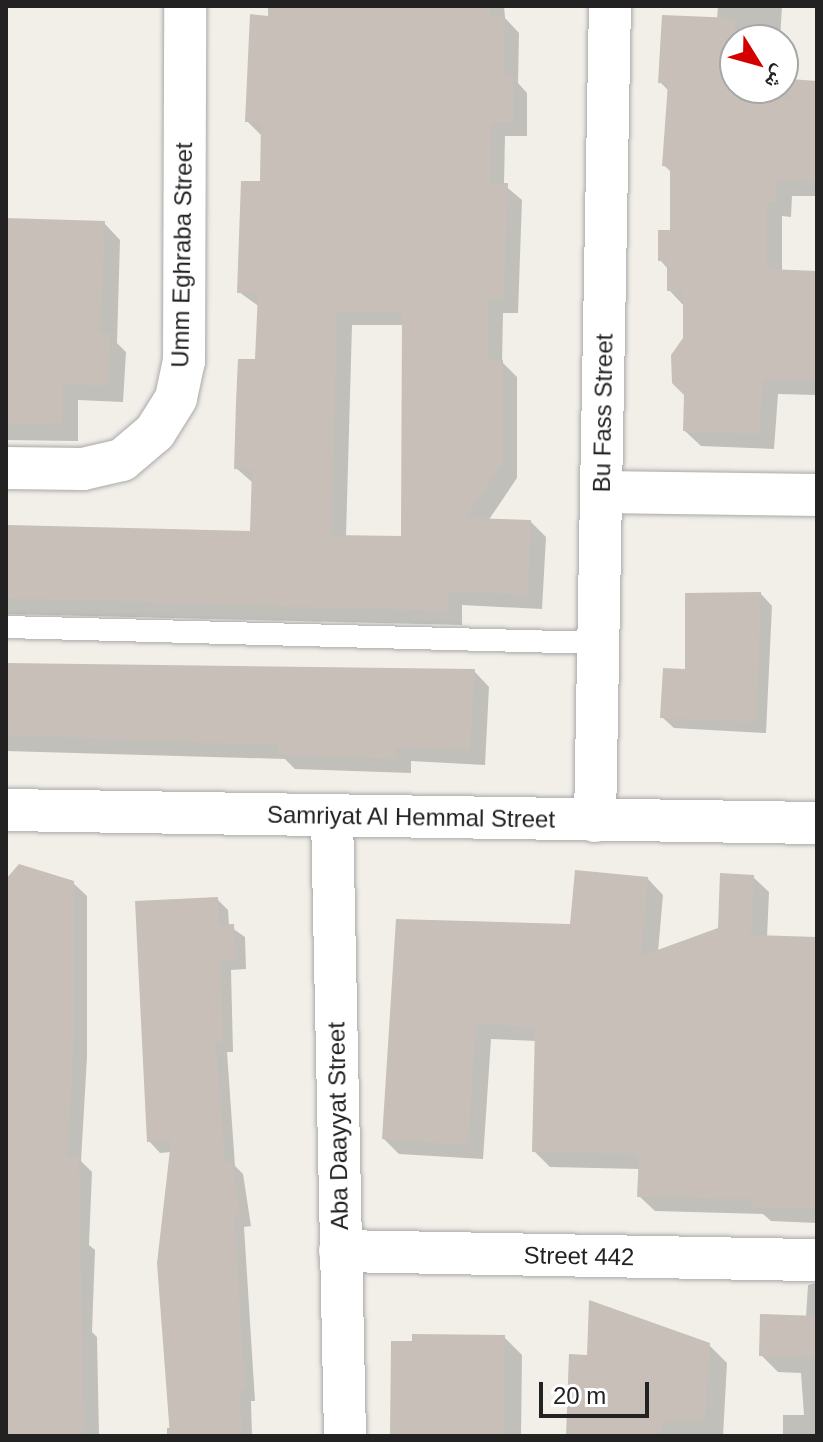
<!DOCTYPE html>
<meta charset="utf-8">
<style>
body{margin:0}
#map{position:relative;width:823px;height:1442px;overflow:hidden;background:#f2efe9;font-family:Arial,"Noto Naskh Arabic",sans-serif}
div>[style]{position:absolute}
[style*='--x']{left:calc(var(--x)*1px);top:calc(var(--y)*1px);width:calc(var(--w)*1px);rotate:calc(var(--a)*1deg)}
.shadow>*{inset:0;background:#0003}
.building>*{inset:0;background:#c7bfb8}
.roads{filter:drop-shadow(0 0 2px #a9a9a9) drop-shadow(0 0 2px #a9a9a9)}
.service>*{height:22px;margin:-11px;padding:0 11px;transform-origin:11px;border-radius:11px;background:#fff}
.minor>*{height:42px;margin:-21px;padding:0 21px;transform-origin:21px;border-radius:21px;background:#fff}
span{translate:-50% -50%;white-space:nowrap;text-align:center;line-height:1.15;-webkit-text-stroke:6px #fff;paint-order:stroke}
.street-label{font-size:24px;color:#222}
.frame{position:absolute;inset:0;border:8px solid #222;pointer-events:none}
.north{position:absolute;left:719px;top:24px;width:80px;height:80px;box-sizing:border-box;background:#fff;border:2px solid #a7a7a7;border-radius:50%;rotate:127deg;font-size:22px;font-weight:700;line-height:32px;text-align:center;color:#222}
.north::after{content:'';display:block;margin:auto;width:28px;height:36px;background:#d40000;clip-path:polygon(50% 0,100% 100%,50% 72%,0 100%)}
.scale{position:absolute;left:539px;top:1382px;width:110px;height:36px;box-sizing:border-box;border:4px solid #222;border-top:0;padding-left:10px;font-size:24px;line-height:28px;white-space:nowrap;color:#222;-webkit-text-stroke:6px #fff;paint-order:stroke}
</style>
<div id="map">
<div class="shadow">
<div style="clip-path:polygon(evenodd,270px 6px,504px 6px,505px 18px,519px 33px,518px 83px,527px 93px,527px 136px,505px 136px,504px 185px,522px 200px,518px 313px,503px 313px,502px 362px,517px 377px,517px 478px,488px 521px,531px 522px,546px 537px,542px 609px,462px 605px,462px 625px,6px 614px,6px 528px,252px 533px,253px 483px,236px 468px,257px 361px,260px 307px,239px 292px,262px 183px,263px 137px,247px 121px,270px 6px,352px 325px,404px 325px,403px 538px,346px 537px,352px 325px)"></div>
<div style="clip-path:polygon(718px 6px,782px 6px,780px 40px,735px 40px,735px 88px,783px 88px,783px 81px,817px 83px,817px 196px,792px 196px,791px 217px,782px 216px,782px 272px,817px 273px,817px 395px,778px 394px,774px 449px,701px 446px,685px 431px,685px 307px,669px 290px,669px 270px,660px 260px,672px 232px,672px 173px,664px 165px,669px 91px,660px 82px,717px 19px)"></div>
<div style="clip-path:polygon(6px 220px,104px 223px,120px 240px,117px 343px,126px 352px,123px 402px,78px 400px,78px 441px,6px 440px)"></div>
<div style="clip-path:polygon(761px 594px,772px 606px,766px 733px,674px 728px,662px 717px)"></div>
<div style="clip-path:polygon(6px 664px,474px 671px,489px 687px,485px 765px,411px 761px,411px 773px,295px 769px,285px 759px,6px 751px)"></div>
<div style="clip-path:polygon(753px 877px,769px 892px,767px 938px,817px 939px,817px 1223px,771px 1221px,763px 1214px,655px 1211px,639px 1196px,640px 1169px,550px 1167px,534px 1151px,537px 1041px,491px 1039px,483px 1159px,399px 1154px,384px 1139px,398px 921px,571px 926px,648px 879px,663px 895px,658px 952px,720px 929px)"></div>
<div style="clip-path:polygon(6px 882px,73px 883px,87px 896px,87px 1057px,81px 1161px,92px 1172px,89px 1245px,95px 1250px,92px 1332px,97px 1337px,99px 1436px,6px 1436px)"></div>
<div style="clip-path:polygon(217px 899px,228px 910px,229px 926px,245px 937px,246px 969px,231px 970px,233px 1052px,227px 1052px,235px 1166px,243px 1174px,251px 1226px,244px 1227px,255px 1401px,251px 1401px,252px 1436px,167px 1436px,167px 1428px,172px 1428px,171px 1152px,160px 1153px,149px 1141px)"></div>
<div style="clip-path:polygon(817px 1283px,817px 1436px,783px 1436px,783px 1415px,804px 1415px,801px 1373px,778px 1372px,761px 1355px,806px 1317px,808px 1285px)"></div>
<div style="clip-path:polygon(504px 1337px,522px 1355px,521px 1436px,392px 1436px)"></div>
<div style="clip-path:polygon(709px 1345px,727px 1363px,723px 1436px,568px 1436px)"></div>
</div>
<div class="building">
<div style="clip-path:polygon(evenodd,268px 6px,490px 6px,490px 15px,505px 16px,504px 75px,513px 75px,513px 122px,491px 122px,490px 183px,508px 183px,504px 299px,489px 299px,488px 360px,503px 360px,503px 463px,465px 518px,531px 520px,528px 595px,448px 591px,447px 611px,6px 598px,8px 525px,250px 531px,252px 470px,234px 469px,236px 402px,238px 359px,255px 359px,258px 293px,237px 293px,241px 181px,260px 181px,261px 122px,245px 122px,250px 14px,268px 16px,268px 6px,337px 311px,402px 311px,401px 536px,331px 535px,337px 311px)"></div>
<div style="clip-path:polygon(662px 15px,735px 18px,735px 96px,789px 99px,790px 79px,817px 81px,817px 182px,777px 181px,776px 202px,767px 202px,767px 269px,817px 271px,817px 380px,763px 379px,759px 434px,683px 431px,684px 395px,672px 383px,671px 355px,683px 338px,683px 291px,667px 291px,667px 261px,658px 261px,658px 230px,670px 230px,670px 167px,662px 166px,668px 83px,658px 83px)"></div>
<div style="clip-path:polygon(6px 218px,105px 221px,100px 333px,110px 334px,108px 386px,63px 384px,62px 425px,6px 425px)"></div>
<div style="clip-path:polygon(761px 592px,756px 722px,660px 718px,663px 668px,685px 669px,685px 593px)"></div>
<div style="clip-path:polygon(6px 663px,475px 669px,470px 750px,396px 747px,396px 759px,278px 754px,278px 745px,6px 735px)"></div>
<div style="clip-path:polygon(19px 864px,74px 881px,74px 1042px,67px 1156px,79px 1157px,84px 1436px,6px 1436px,6px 879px)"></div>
<div style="clip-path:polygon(575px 870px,648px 877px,641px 956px,718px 928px,720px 873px,754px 875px,751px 935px,817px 937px,817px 1208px,753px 1207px,753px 1199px,637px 1197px,639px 1154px,532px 1152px,535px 1027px,476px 1024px,468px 1145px,382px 1139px,396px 919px,570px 924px)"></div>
<div style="clip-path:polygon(218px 897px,219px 925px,234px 924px,236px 959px,220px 960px,223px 1042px,216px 1042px,225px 1162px,232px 1161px,240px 1215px,234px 1216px,245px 1390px,240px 1390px,242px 1436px,170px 1436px,157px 1263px,171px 1141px,147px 1142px,135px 901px)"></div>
<div style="clip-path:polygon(589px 1300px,710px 1343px,705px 1422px,664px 1421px,659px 1436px,566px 1436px,569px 1354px,587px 1355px)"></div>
<div style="clip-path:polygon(760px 1314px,817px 1316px,817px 1358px,759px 1356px)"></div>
<div style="clip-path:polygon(412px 1334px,505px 1335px,504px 1436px,390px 1436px,391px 1341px,412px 1341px)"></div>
</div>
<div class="roads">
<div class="service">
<div style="--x:6;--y:627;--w:593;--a:1.55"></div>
</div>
<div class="minor">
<div style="--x:6;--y:468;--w:77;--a:0.7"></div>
<div style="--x:83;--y:469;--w:40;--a:-13"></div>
<div style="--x:122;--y:460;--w:43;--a:-40.3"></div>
<div style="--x:155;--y:432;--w:40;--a:-58"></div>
<div style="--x:176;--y:398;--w:38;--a:-78"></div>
<div style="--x:184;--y:361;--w:355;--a:-89.8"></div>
<div style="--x:602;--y:492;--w:215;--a:0.8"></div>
<div style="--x:6;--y:810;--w:811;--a:0.92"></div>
<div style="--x:332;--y:816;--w:620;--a:88.8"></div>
<div style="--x:595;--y:821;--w:815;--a:-88.95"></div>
<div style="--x:340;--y:1251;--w:477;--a:1.1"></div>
</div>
</div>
<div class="street-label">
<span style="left:182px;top:255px;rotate:-89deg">Umm Eghraba Street</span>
<span style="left:603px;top:413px;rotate:-89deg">Bu Fass Street</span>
<span style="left:411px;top:817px;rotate:1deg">Samriyat Al Hemmal Street</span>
<span style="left:338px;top:1126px;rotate:-91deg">Aba Daayyat Street</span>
<span style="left:579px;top:1256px;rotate:1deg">Street 442</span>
</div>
<div class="frame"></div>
<div class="north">ش</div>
<div class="scale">20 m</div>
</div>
